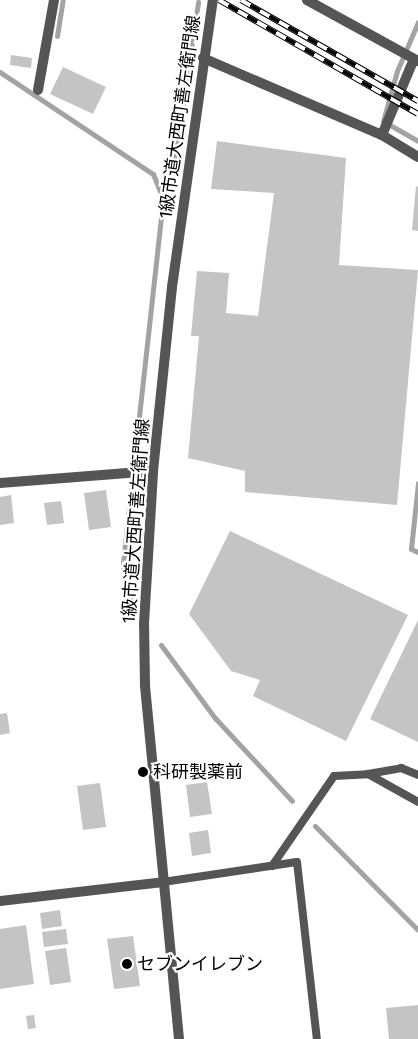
<!DOCTYPE html>
<meta charset="utf-8">
<style>
body{margin:0}
#map{position:relative;width:418px;height:1039px;overflow:hidden;background:#fff;font-family:"Fira Sans Condensed","Noto Sans JP",sans-serif}
div>[style]{position:absolute}
[style*='--x']{left:calc(var(--x)*1px);top:calc(var(--y)*1px);width:calc(var(--w)*1px);rotate:calc(var(--a)*1deg)}
.stream>*{height:5px;margin:-2.5px;padding:0 2.5px;transform-origin:2.5px;border-radius:2.5px;background:#a3a3a3}
.building>*{inset:0;background:#c4c4c4}
.service>*{height:8px;margin:-4px;padding:0 4px;transform-origin:4px;border-radius:4px;background:#555}
.minor>*{height:10px;margin:-5px;padding:0 5px;transform-origin:5px;border-radius:5px;background:#555}
.tertiary>*{height:10px;margin:-5px;padding:0 5px;transform-origin:5px;border-radius:5px;background:#555}
.rail>*{height:5.5px;margin-top:-2.75px;transform-origin:0;background:repeating-linear-gradient(90deg,#fff 0 11px,#000 0 22px);box-sizing:border-box;border-block:1px solid #000}
.dots>*{width:14px;height:14px;translate:-50% -50%;box-sizing:border-box;border:2px solid #fff;border-radius:50%}
span{translate:-50% -50%;white-space:nowrap;text-align:center;line-height:1.15;-webkit-text-stroke:4.5px #fff;paint-order:stroke}
.street-label{font-size:18px;color:#000}
.poi-label{font-size:18px;color:#000}
.left{translate:0 -50%;text-align:left}
</style>
<div id="map">
<div class="stream">
<div style="--x:418;--y:22;--w:53;--a:113.2"></div>
<div style="--x:397;--y:71;--w:52;--a:105.6"></div>
<div style="--x:383;--y:121;--w:40;--a:29.7"></div>
<div style="--x:57;--y:36;--w:36;--a:-81"></div>
<div style="--x:0;--y:72;--w:184;--a:33.7"></div>
<div style="--x:153;--y:174;--w:27;--a:68"></div>
<div style="--x:163;--y:199;--w:263;--a:96.3"></div>
<div style="--x:173;--y:170;--w:170;--a:-81.5"></div>
<div style="--x:418;--y:483;--w:66;--a:96.1"></div>
<div style="--x:411;--y:549;--w:8;--a:23"></div>
<div style="--x:130;--y:598;--w:14;--a:-111"></div>
<div style="--x:125;--y:585;--w:22;--a:-95"></div>
<div style="--x:123;--y:563;--w:74;--a:-83.8"></div>
<div style="--x:161;--y:645;--w:91;--a:53.5"></div>
<div style="--x:215;--y:718;--w:113;--a:47.1"></div>
<div style="--x:315;--y:826;--w:146;--a:45.3"></div>
</div>
<div class="building">
<div style="clip-path:polygon(11px 55px,32px 58px,31px 68px,10px 65px)"></div>
<div style="clip-path:polygon(63px 67px,106px 87px,93px 114px,50px 94px)"></div>
<div style="clip-path:polygon(217px 141px,346px 158px,339px 265px,418px 270px,397px 505px,245px 492px,245px 471px,188px 458px,199px 336px,191px 336px,197px 271px,229px 273px,226px 313px,258px 316px,274px 193px,211px 189px)"></div>
<div style="clip-path:polygon(416px 186px,418px 187px,418px 231px,412px 230px)"></div>
<div style="clip-path:polygon(106px 490px,111px 527px,89px 530px,84px 493px)"></div>
<div style="clip-path:polygon(11px 495px,14px 523px,0 525px,0 497px)"></div>
<div style="clip-path:polygon(61px 501px,64px 523px,47px 525px,44px 503px)"></div>
<div style="clip-path:polygon(230px 531px,408px 615px,346px 741px,253px 696px,260px 680px,231px 671px,189px 614px)"></div>
<div style="clip-path:polygon(418px 620px,418px 742px,370px 719px)"></div>
<div style="clip-path:polygon(7px 713px,10px 733px,0 735px,0 714px)"></div>
<div style="clip-path:polygon(207px 782px,212px 814px,190px 817px,186px 785px)"></div>
<div style="clip-path:polygon(100px 783px,106px 827px,83px 830px,77px 786px)"></div>
<div style="clip-path:polygon(208px 830px,211px 853px,192px 856px,189px 833px)"></div>
<div style="clip-path:polygon(60px 910px,62px 926px,42px 929px,40px 913px)"></div>
<div style="clip-path:polygon(26px 925px,34px 984px,0 989px,0 929px)"></div>
<div style="clip-path:polygon(66px 929px,68px 944px,44px 947px,42px 932px)"></div>
<div style="clip-path:polygon(133px 936px,140px 986px,114px 989px,107px 939px)"></div>
<div style="clip-path:polygon(66px 948px,71px 982px,50px 985px,45px 951px)"></div>
<div style="clip-path:polygon(418px 1005px,418px 1039px,389px 1039px,386px 1008px)"></div>
<div style="clip-path:polygon(34px 1015px,36px 1028px,28px 1029px,26px 1016px)"></div>
</div>
<div class="service">
<div style="--x:368;--y:774;--w:34;--a:-10"></div>
<div style="--x:401;--y:768;--w:18;--a:22"></div>
<div style="--x:272;--y:866;--w:109;--a:-55.4"></div>
<div style="--x:334;--y:776;--w:34;--a:-3"></div>
<div style="--x:368;--y:774;--w:57;--a:29.2"></div>
<div style="--x:163;--y:882;--w:135;--a:-8.5"></div>
<div style="--x:297;--y:862;--w:178;--a:83.6"></div>
</div>
<div class="minor">
<div style="--x:307;--y:0;--w:127;--a:28.8"></div>
<div style="--x:203;--y:58;--w:195;--a:23.3"></div>
<div style="--x:382;--y:135;--w:42;--a:31.4"></div>
<div style="--x:38;--y:90;--w:91;--a:-79.9"></div>
<div style="--x:382;--y:135;--w:82;--a:-67.2"></div>
<div style="--x:0;--y:483;--w:153;--a:-4.5"></div>
</div>
<div class="tertiary">
<div style="--x:0;--y:901;--w:164;--a:-6.6"></div>
<div style="--x:179;--y:1039;--w:356;--a:-95.5"></div>
<div style="--x:145;--y:685;--w:61;--a:-90.9"></div>
<div style="--x:144;--y:624;--w:153;--a:-86.6"></div>
<div style="--x:153;--y:471;--w:185;--a:-84.1"></div>
<div style="--x:172;--y:287;--w:290;--a:-81.9"></div>
</div>
<div class="rail">
<div style="--x:219;--y:0;--w:229;--a:29.8"></div>
<div style="--x:241;--y:0;--w:204;--a:29.7"></div>
</div>
<div class="dots">
<div style="left:143px;top:772px;background:#000"></div>
<div style="left:127px;top:964px;background:#000"></div>
</div>
<div class="street-label">
<span style="left:180px;top:117px;rotate:-82deg">1級市道大西町善左衛門線</span>
<span style="left:136px;top:521px;rotate:-86deg">1級市道大西町善左衛門線</span>
</div>
<div class="poi-label">
<span class="left" style="left:153px;top:772px">科研製薬前</span>
<span class="left" style="left:137px;top:964px">セブンイレブン</span>
</div>
</div>
